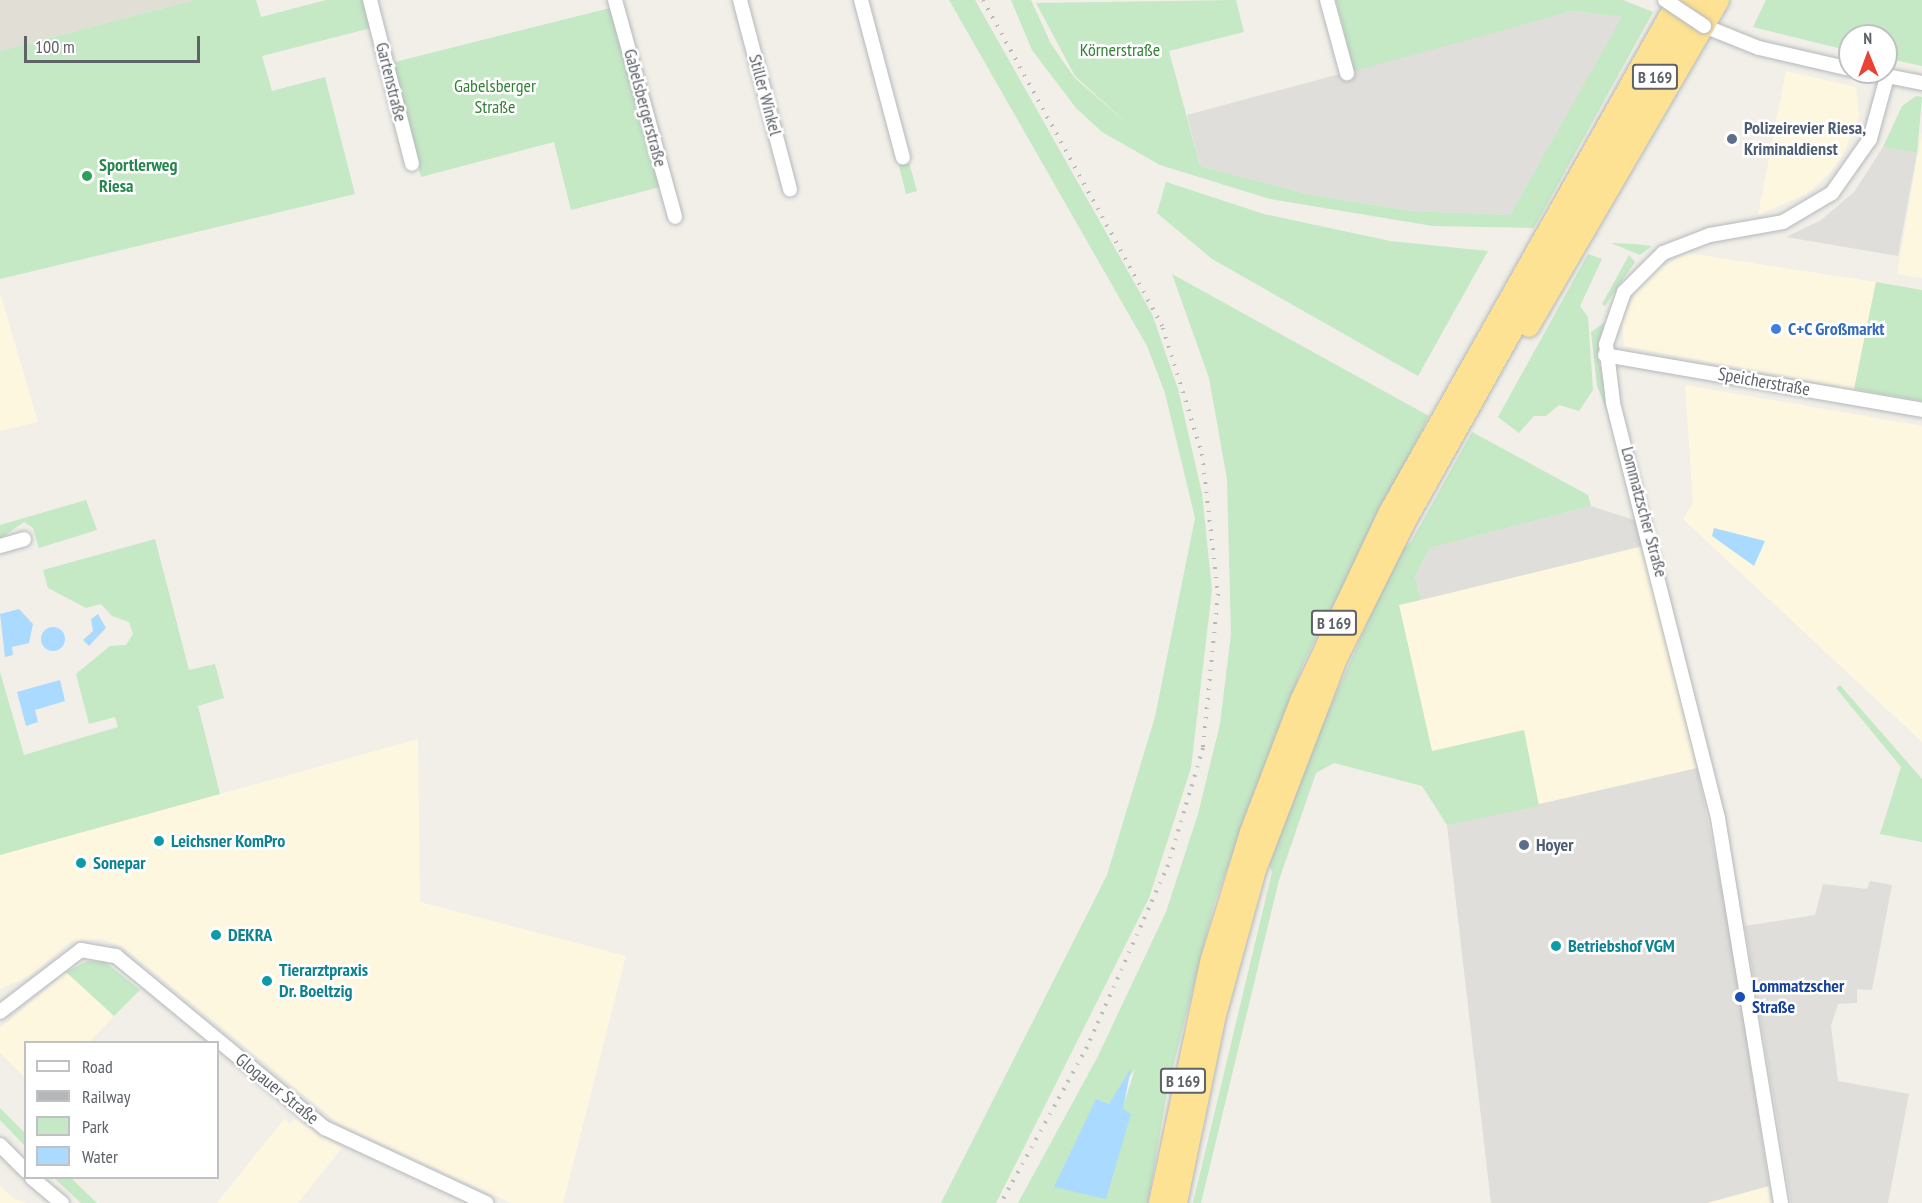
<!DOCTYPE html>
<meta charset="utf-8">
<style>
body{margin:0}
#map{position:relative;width:1922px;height:1203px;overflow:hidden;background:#f1efe8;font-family:"PT Sans Narrow",sans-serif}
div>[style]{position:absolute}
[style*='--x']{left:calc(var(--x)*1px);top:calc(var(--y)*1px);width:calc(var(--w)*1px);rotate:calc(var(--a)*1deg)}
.commercial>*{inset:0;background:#fef7e0}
.industrial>*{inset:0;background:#e0deda}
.education>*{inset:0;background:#e1ded6}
.green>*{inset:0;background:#c5e8c5}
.water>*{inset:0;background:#aadaff}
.round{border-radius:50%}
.roads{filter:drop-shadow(0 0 2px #b5b8bc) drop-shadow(0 0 2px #b5b8bc)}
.minor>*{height:14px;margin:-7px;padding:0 7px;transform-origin:7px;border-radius:7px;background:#fff}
.highway>*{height:20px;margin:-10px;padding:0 10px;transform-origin:10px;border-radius:10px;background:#fde293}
.rail>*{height:4px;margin-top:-2px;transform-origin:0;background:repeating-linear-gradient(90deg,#b6b7b8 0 1.5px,transparent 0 9.5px)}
.bridges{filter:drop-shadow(0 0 2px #b5b8bc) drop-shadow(0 0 2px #b5b8bc)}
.minor-bridge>*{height:14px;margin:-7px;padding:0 7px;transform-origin:7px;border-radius:7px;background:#fff}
.dots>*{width:16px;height:16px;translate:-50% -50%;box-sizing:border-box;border:3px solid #fff;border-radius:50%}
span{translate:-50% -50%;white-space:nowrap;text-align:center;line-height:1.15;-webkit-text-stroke:5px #fff;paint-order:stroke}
.shield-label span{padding:2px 4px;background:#fff;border:2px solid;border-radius:4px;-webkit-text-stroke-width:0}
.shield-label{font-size:16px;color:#5f6368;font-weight:700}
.park-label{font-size:18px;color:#348238}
.street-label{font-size:18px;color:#5f6368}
.service-label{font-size:18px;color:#4e5e75;font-weight:700}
.left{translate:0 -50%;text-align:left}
.leisure-label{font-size:18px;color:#27864d;font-weight:700}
.shop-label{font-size:18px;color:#366cbe;font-weight:700}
.culture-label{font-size:18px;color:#0d838f;font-weight:700}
.transit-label{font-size:18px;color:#164399;font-weight:700}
.legend{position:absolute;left:24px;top:1041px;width:195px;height:138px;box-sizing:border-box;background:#fff;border:2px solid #bfc1c3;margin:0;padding:8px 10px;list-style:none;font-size:18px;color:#5f6368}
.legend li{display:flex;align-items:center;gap:12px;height:30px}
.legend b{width:30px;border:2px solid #bfc1c3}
.north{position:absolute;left:1838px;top:24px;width:60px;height:60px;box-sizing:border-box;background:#fff;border:2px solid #bfc1c3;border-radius:50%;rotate:359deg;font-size:16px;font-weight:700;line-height:24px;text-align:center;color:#5f6368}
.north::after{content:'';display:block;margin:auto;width:21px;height:27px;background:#ea4335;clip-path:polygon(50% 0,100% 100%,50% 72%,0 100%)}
.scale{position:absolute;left:24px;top:36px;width:176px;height:27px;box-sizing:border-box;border:3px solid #5f6368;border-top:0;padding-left:8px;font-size:18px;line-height:21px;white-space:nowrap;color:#5f6368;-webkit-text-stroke:4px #fff;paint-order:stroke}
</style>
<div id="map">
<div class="commercial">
<div style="clip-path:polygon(1786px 71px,1856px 87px,1859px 116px,1843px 155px,1827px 176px,1808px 193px,1758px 215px)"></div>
<div style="clip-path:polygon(1922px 131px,1922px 278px,1897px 274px)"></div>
<div style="clip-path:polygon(1687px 253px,1876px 282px,1854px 389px,1624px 346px,1622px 323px,1636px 292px,1655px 271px)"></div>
<div style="clip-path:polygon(0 293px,38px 422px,0 431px)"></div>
<div style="clip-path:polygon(1685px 385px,1922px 426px,1922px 742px,1683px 519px,1693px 503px)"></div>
<div style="clip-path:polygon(1643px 546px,1697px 768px,1572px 798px,1610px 866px,1447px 825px,1539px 806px,1524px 730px,1432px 752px,1399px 605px)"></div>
<div style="clip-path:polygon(418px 739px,420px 902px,626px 956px,563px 1203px,511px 1203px,338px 1123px,123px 947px,102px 939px,72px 941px,28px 977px,0 989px,0 855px)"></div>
<div style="clip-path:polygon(66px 972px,114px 1016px,89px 1042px,26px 1042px,25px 1078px,0 1053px,0 1028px)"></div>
<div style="clip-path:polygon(284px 1119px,290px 1124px,294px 1119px,342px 1148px,298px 1203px,217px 1203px)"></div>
<div style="clip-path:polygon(0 1186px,13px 1198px,26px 1203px,0 1203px)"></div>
<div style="clip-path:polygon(1769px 1186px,1770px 1203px,1707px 1203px)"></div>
</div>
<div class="industrial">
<div style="clip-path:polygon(1573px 11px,1623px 17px,1510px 215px,1413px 211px,1311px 195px,1200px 166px,1187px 115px)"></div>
<div style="clip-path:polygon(1883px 147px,1917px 153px,1898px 256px,1786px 237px,1821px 220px,1854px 192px)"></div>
<div style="clip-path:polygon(1591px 506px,1637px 521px,1643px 546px,1421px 600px,1415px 576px,1430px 548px)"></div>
<div style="clip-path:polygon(1697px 768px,1731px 935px,1769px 1186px,1707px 1203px,1491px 1203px,1447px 825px)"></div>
<div style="clip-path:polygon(1870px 881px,1892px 885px,1872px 990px,1857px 989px,1857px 1003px,1838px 1004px,1831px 1026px,1838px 1081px,1909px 1094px,1888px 1203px,1791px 1203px,1745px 926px,1815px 915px,1823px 884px,1867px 889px)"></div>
</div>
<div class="education">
<div style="clip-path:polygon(0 0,194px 0,0 51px)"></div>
</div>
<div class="green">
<div style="clip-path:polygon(194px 0,256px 0,261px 17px,326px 0,363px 0,371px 28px,262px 56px,272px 91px,325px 77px,355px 194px,0 279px,0 51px)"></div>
<div style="clip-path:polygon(949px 0,975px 0,1152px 314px,1178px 389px,1202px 493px,1212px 590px,1191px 768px,1149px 898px,996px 1203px,941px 1203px,1107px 875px,1155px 717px,1195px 518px,1165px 393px,1147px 346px)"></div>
<div style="clip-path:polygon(1011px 0,1031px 0,1051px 44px,1074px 77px,1133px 129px,1075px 76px,1036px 3px,1236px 0,1244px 32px,1169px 51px,1200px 166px,1311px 195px,1413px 211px,1510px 215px,1622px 17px,1573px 11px,1354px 71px,1336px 0,1623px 0,1653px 12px,1534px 228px,1433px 226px,1270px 199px,1160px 165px,1102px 132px,1076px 108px,1032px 50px)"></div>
<div style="clip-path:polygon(1766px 0,1922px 0,1922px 66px,1886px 58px,1886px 36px,1850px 36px,1850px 51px,1753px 27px)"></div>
<div style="clip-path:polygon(610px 8px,660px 187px,571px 210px,554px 142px,421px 177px,391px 63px)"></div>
<div style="clip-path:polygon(1916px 96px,1922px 97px,1917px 153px,1883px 147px,1902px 106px)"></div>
<div style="clip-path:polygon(908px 159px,917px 191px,906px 194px,898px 162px)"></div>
<div style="clip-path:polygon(1166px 182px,1264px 214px,1390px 241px,1488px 251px,1418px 376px,1212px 259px,1157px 213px)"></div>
<div style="clip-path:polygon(1611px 243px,1635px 244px,1652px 246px,1640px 255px)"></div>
<div style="clip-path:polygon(1588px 254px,1602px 259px,1580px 306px,1588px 317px,1593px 390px,1579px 411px,1559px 405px,1546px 416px,1534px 416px,1519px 433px,1498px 417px)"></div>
<div style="clip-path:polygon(1629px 255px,1635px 262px,1605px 306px,1602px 304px)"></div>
<div style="clip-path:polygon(evenodd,1172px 274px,1429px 416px,1304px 662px,1215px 901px,1168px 1087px,1148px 1203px,1018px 1203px,1097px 1058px,1166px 912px,1198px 814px,1220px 724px,1231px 634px,1227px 479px,1209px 378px,1172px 274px,1135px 1069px,1122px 1110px,1096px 1099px,1109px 1104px,1135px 1069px)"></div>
<div style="clip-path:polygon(1876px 282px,1922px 290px,1922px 401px,1854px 389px)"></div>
<div style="clip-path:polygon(1604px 323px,1598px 356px,1613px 426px,1597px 386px,1591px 332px)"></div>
<div style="clip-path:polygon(1472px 432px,1588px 495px,1591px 506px,1430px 548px,1415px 576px,1421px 600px,1399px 605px,1432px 751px,1524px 730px,1539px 806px,1447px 825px,1422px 786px,1334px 763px,1316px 773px,1279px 880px,1201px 1203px,1193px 1203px,1272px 872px,1269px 864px,1302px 770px,1399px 552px,1411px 542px)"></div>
<div style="clip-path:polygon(86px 500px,97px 530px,39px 548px,33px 528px,24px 522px,0 539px,0 525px)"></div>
<div style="clip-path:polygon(155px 539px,189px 670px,215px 664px,224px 698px,198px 706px,220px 794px,0 855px,0 672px,24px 755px,118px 727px,115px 717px,89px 724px,76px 674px,110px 646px,126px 645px,133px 634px,129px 622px,112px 616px,101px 604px,86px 608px,48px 588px,43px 570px)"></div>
<div style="clip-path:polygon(1840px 685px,1922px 779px,1922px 842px,1880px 834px,1901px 767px,1836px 688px)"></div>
<div style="clip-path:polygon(87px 961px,105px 962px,140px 990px,114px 1016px,66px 972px)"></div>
<div style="clip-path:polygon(0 1108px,25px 1133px,25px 1146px,0 1120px)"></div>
<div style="clip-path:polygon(54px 1178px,71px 1178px,97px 1203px,81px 1203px)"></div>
</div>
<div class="water">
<div style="clip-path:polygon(1714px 528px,1765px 541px,1754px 566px,1712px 536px)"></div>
<div style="clip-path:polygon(19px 609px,33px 624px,29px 643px,12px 647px,13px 655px,5px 657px,0 614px)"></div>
<div style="clip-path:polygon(98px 614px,106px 628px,89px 646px,83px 640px,93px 631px,91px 619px)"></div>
<div class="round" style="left:41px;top:627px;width:24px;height:24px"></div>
<div style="clip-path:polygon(60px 680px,65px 701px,35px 710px,38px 722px,26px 726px,17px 692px)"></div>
<div style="clip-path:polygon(1131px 1068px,1123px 1109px,1131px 1114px,1106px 1199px,1054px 1187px,1096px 1099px,1109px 1104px)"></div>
</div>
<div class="roads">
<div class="minor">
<div style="--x:370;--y:0;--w:169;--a:75.6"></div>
<div style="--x:615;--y:0;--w:225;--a:74.5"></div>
<div style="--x:740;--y:0;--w:196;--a:75.2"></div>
<div style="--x:861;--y:0;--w:163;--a:75.1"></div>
<div style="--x:1327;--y:0;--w:76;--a:74.7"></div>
<div style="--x:1704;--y:26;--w:59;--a:21.8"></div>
<div style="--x:1759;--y:48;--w:93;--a:13"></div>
<div style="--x:1866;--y:72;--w:57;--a:11.1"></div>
<div style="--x:1605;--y:355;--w:322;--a:9.8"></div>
<div style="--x:0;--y:546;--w:25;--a:-16"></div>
<div style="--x:0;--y:1012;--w:102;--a:-37.4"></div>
<div style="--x:81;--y:950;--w:36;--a:10"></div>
<div style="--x:116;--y:956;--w:271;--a:39.5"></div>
<div style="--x:325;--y:1128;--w:178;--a:25"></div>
<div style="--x:0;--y:1145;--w:37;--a:45"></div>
<div style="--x:32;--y:1178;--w:39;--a:40"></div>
<div style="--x:1781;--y:1203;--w:390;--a:-99.3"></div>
<div style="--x:1718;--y:818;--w:429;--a:-104.2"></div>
<div style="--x:1613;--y:402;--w:58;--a:-96.9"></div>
<div style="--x:1606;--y:344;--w:55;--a:-70.9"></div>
<div style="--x:1624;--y:292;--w:55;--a:-45"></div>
<div style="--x:1663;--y:253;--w:50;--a:-21"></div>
<div style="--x:1710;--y:235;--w:74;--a:-10.1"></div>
<div style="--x:1783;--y:222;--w:57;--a:-30.6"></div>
<div style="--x:1832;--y:193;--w:66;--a:-54.9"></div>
<div style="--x:1870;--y:139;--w:64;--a:-74.7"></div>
</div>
<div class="highway">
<div style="--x:1529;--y:327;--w:378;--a:-59.8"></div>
<div style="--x:1159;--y:1203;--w:249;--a:-78"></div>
<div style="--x:1211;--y:959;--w:133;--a:-72.9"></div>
<div style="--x:1250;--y:832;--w:140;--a:-69.1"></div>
<div style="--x:1300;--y:701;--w:209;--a:-64.8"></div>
<div style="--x:1389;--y:512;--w:588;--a:-60.56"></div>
<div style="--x:1177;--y:1203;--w:192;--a:-78.3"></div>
<div style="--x:1216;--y:1015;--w:150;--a:-74.6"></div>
<div style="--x:1256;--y:870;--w:226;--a:-69"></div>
<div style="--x:1337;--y:659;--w:154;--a:-63.4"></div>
<div style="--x:1406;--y:521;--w:597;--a:-60.73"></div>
</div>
</div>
<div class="rail">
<div style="--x:983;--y:0;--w:374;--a:61.2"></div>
<div style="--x:1163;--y:328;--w:132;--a:72.8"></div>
<div style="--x:1202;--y:454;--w:141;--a:83.5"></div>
<div style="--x:1218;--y:594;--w:155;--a:95.6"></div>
<div style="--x:1203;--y:748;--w:122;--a:106.7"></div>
<div style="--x:1168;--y:865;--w:199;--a:114"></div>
<div style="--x:1087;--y:1047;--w:178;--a:118.9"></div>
</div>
<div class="bridges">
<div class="minor-bridge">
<div style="--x:1665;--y:0;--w:47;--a:33.7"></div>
</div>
</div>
<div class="dots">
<div style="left:1732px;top:139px;background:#5c6f8a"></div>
<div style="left:87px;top:176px;background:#2e9e5b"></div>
<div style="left:1776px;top:329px;background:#3f7fe0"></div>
<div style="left:159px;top:841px;background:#0f9aa8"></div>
<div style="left:1524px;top:845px;background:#5c6f8a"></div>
<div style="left:81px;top:863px;background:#0f9aa8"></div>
<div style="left:216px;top:935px;background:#0f9aa8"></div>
<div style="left:1556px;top:946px;background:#0f9aa8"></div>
<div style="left:267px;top:981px;background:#0f9aa8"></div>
<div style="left:1740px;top:997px;background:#1a4fb4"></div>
</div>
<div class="shield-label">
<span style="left:1655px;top:77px">B 169</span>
<span style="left:1334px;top:623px">B 169</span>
<span style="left:1183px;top:1081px">B 169</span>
</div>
<div class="park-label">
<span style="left:1120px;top:50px">Körnerstraße</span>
<span style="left:495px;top:97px">Gabelsberger<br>Straße</span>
</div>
<div class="street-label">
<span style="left:391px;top:82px;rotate:76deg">Gartenstraße</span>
<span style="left:765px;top:95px;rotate:75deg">Stiller Winkel</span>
<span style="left:645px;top:108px;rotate:75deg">Gabelsbergerstraße</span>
<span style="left:1764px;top:382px;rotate:10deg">Speicherstraße</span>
<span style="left:1644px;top:512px;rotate:75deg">Lommatzscher Straße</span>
<span style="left:277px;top:1089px;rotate:39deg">Glogauer Straße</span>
</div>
<div class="service-label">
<span class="left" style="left:1744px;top:139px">Polizeirevier Riesa,<br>Kriminaldienst</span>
<span class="left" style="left:1536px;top:845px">Hoyer</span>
</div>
<div class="leisure-label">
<span class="left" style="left:99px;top:176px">Sportlerweg<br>Riesa</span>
</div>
<div class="shop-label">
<span class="left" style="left:1788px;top:329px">C+C Großmarkt</span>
</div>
<div class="culture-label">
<span class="left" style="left:171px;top:841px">Leichsner KomPro</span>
<span class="left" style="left:93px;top:863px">Sonepar</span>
<span class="left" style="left:228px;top:935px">DEKRA</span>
<span class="left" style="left:1568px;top:946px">Betriebshof VGM</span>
<span class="left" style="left:279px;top:981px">Tierarztpraxis<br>Dr. Boeltzig</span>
</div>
<div class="transit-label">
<span class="left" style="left:1752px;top:997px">Lommatzscher<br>Straße</span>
</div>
<ul class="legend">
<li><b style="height:8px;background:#fff"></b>Road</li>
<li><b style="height:8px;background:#b6b7b8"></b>Railway</li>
<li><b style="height:16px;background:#c5e8c5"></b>Park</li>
<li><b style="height:16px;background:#aadaff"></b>Water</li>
</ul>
<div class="north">N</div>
<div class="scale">100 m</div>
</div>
